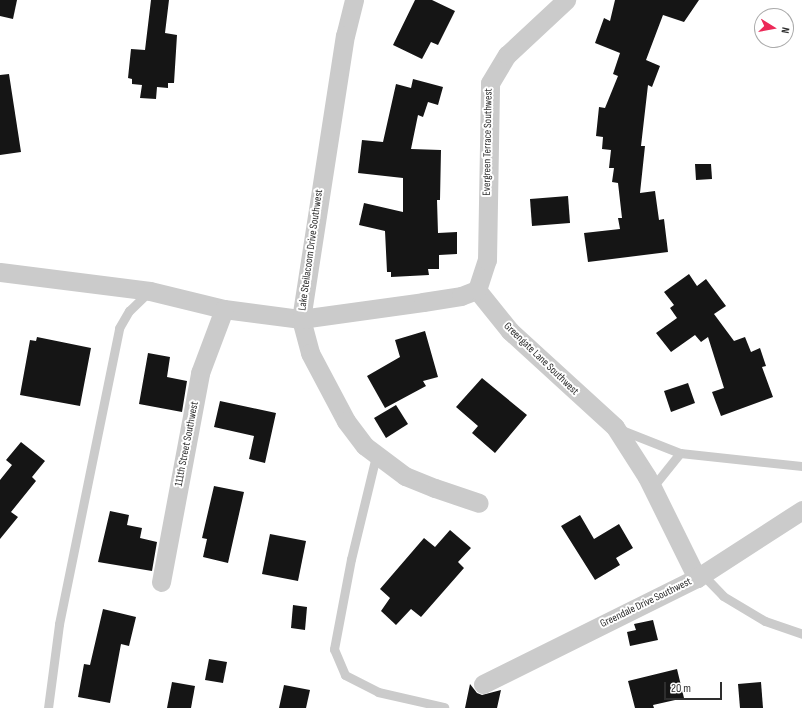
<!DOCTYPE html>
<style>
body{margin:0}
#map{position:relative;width:802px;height:708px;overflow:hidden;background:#fff;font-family:"Sofia Sans Condensed",sans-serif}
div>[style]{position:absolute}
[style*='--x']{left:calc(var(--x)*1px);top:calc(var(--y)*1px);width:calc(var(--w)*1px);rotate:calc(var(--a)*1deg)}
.building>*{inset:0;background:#151515}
.lane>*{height:9px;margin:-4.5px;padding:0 4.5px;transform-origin:4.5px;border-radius:4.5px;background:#cbcbcb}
.street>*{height:19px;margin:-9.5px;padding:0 9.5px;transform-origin:9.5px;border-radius:9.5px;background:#cbcbcb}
span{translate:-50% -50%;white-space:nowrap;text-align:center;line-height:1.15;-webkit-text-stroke:4px #fff;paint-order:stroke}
.street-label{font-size:11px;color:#2e2e2e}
.north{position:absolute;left:754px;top:8px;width:40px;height:40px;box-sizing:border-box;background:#fff;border:1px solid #ababab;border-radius:50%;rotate:101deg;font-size:11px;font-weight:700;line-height:16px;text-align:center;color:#2e2e2e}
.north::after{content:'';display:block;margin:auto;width:14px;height:18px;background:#ec2958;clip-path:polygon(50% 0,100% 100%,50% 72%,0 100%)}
.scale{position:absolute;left:664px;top:682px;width:58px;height:18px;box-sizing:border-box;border:2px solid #2e2e2e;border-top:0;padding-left:5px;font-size:12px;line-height:14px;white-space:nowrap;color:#2e2e2e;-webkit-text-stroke:3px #fff;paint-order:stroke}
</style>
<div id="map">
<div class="building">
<div style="clip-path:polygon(0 0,17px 0,13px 19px,0 16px)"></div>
<div style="clip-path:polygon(151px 0,169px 0,165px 33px,177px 35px,174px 83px,168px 83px,168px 88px,157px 87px,156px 99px,140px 98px,142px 85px,132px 84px,132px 79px,128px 78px,131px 49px,145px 50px)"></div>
<div style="clip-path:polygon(415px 0,432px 0,455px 11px,438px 45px,431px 42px,422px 59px,393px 45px)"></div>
<div style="clip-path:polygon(615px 0,699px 0,684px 22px,663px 15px,646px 60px,660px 66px,652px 87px,648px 85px,641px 146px,645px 146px,640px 193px,655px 191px,659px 220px,664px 219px,668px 252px,588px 262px,584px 233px,620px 229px,618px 218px,622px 218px,618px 183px,612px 182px,614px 168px,609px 168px,611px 150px,602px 149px,603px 137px,596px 136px,599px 107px,605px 108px,618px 76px,613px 74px,620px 53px,595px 43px,604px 18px,610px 21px)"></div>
<div style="clip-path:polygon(9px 74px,21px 152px,0 155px,0 75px)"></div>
<div style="clip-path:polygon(413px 79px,443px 87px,438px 105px,428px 102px,423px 117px,418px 115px,411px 149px,441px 150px,440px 200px,437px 200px,438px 233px,457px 232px,457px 254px,439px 255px,439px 269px,428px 269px,429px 275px,391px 277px,391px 272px,387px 272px,385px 231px,359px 225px,364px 203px,403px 212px,403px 178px,358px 173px,362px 140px,383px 142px,396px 84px,411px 88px)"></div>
<div style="clip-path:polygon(695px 164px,711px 164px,712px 179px,696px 180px)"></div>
<div style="clip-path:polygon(568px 196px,570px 223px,532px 226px,530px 199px)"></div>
<div style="clip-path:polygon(689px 274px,697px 286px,706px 279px,726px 306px,714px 314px,734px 341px,745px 337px,751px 352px,760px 348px,766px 366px,762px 367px,773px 397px,721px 416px,712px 392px,724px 388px,708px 337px,701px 342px,695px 335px,671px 352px,656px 333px,677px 318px,670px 308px,674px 305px,664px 292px)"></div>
<div style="clip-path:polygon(425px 331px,438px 377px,423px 381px,426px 386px,385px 408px,367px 376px,400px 357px,395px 340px)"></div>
<div style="clip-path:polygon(37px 337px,91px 348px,80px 406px,20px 395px,30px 340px,36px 341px)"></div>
<div style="clip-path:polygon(148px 353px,170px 357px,167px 377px,187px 381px,182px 412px,139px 404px)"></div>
<div style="clip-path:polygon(482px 378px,527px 415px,495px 453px,472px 433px,478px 426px,456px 407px)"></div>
<div style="clip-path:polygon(688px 383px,695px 403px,671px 412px,664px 391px)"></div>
<div style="clip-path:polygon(220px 401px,276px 413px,265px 463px,249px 459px,254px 436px,214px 427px)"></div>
<div style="clip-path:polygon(396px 405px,408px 424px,386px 438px,374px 418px)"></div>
<div style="clip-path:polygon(21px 442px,45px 461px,32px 477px,36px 481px,11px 512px,18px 517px,0 539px,0 480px,12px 465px,6px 460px)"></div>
<div style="clip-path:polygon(214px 486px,244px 492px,228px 563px,203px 557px,207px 539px,202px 538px)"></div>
<div style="clip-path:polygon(110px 511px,129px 515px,127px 525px,142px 528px,140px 538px,157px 542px,152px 571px,98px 562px)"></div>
<div style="clip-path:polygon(580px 515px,594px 539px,619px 524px,633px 548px,616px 558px,620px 565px,595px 580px,561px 526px)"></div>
<div style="clip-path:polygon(450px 530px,471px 548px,458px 562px,464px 568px,421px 617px,411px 609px,396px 625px,381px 611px,390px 598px,380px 589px,424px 538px,435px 547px)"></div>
<div style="clip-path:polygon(270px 534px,306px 541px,298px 581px,262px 574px)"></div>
<div style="clip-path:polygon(293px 605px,307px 607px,305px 630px,291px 628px)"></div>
<div style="clip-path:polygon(103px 609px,136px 617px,129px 646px,121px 644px,110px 703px,78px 697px,84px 664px,90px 665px)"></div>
<div style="clip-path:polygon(653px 620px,658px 640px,630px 646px,627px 632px,636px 630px,634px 624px)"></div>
<div style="clip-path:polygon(209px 659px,227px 662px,223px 683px,205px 680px)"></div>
<div style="clip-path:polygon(677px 669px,684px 698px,653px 705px,654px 708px,635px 708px,628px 681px)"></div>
<div style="clip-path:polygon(172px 682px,195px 686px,191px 708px,167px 708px)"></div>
<div style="clip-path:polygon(761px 682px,763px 708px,740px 708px,738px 684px)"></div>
<div style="clip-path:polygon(470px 684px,477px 693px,482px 695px,501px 690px,497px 708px,465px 708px)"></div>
<div style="clip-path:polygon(284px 685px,310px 690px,306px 708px,279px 708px)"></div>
</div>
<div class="lane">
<div style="--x:619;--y:429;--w:66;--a:21.5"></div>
<div style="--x:680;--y:453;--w:123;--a:6.1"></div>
<div style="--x:376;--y:456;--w:106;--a:103.6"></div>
<div style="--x:351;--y:559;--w:92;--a:100.7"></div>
<div style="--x:334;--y:649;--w:28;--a:67"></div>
<div style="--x:345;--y:675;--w:37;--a:27"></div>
<div style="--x:378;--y:692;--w:68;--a:12.8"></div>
<div style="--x:652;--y:488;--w:45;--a:-51.3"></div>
<div style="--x:703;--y:575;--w:29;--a:46"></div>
<div style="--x:723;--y:596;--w:49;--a:30.8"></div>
<div style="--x:765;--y:621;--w:39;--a:19"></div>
<div style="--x:48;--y:708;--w:85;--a:-82.5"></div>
<div style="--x:59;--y:624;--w:302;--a:-78.5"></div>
<div style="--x:119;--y:328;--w:20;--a:-60"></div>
<div style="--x:129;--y:311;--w:29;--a:-44"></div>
</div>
<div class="street">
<div style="--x:354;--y:0;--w:36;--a:104"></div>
<div style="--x:345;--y:35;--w:287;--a:98.8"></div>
<div style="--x:301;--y:319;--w:35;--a:75"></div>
<div style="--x:310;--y:353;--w:77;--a:62.1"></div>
<div style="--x:346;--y:421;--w:31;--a:53"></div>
<div style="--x:365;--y:446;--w:50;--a:36.9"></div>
<div style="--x:405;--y:476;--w:32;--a:22"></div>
<div style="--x:435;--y:488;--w:46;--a:18.8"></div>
<div style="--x:0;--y:272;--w:151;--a:7.2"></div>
<div style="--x:150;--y:291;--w:76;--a:13.7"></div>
<div style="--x:224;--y:309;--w:78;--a:7.4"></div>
<div style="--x:301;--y:319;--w:123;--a:-7.9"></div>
<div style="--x:423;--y:302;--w:38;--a:-9"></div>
<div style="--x:461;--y:296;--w:17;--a:-21"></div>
<div style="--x:477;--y:290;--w:53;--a:51.2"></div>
<div style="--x:510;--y:331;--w:142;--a:42.4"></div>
<div style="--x:615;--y:427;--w:59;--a:57.4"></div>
<div style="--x:647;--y:477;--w:113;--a:63.7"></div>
<div style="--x:477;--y:290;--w:32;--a:-72"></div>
<div style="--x:487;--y:260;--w:177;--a:-89"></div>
<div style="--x:490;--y:83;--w:33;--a:-59"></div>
<div style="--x:507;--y:55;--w:81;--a:-43"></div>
<div style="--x:161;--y:582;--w:213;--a:-79.4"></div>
<div style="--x:200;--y:373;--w:68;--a:-69.4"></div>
<div style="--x:483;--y:684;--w:239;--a:-26.4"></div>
<div style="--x:697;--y:578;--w:125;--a:-32.9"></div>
</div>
<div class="street-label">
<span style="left:488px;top:142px;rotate:-89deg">Evergreen Terrace Southwest</span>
<span style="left:311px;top:250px;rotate:-82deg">Lake Steilacoom Drive Southwest</span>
<span style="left:541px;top:359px;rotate:44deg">Greengate Lane Southwest</span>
<span style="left:187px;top:444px;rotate:-79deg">111th Street Southwest</span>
<span style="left:646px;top:603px;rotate:-26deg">Greendale Drive Southwest</span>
</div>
<div class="north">N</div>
<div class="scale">20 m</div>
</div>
